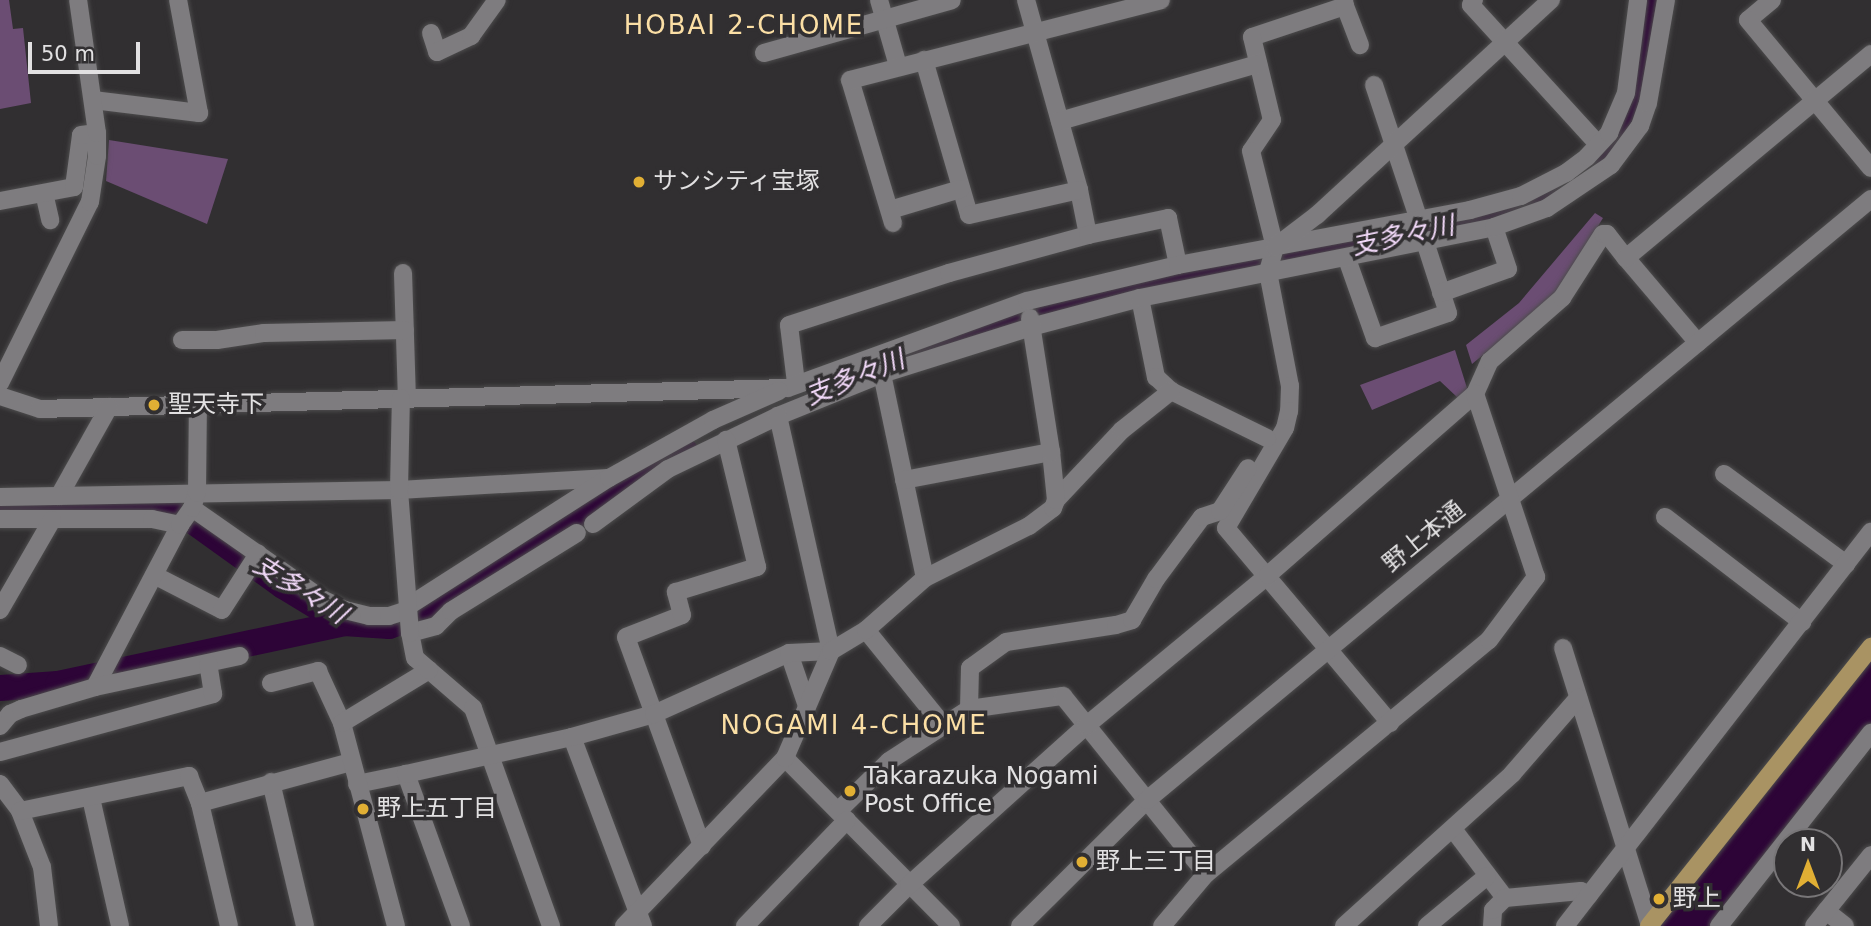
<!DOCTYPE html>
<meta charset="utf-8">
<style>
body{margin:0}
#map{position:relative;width:1871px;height:926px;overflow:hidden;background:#312f31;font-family:"DejaVu Sans","Noto Sans JP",sans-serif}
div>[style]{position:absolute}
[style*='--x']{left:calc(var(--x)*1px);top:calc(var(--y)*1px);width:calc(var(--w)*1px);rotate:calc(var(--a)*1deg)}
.green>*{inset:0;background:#6b4d73}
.water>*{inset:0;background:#2d0437}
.river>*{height:26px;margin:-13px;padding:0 13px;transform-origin:13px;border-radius:13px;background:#2d0437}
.roads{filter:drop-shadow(0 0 2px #4d4c4d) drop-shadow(0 0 2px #4d4c4d)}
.minor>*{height:18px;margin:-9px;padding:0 9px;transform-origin:9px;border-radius:9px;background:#7e7c7f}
.major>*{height:18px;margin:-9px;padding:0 9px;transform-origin:9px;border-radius:9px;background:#a99363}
.dots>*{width:19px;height:19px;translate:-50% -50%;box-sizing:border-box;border:4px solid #312f31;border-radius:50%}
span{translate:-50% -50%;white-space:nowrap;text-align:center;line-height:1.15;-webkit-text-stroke:7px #312f31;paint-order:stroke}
.poi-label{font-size:24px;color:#e2e1e2}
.left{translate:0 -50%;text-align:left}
.street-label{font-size:24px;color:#e2e1e2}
.neighbourhood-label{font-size:26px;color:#fbdfa5;letter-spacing:2px}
.water-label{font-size:26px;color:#f2d9f9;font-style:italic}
.north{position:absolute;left:1773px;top:828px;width:70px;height:70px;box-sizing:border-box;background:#312f31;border:2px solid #787678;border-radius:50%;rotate:0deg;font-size:19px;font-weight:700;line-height:28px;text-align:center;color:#e2e1e2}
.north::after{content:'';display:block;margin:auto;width:24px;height:32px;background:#e1af34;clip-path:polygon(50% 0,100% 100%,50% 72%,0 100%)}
.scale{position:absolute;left:28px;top:42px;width:112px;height:32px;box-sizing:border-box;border:4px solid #e2e1e2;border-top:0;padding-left:9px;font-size:21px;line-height:24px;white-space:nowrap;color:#e2e1e2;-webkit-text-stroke:5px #312f31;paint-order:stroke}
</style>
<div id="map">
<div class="green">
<div style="clip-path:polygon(0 0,9px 0,13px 29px,23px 28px,31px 103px,0 109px)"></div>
<div style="clip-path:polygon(109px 140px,228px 159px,207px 224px,106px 181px)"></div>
<div style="clip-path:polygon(1595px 213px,1603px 218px,1555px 296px,1472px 364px,1466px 345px,1519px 303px)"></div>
<div style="clip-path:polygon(1455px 350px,1468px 391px,1458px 398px,1440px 381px,1372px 410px,1360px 385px)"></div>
</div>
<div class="water">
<div style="clip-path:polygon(1871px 659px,1871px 723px,1710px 926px,1660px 926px)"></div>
</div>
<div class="river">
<div style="--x:862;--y:374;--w:196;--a:-19.1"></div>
<div style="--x:1047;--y:310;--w:399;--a:-11.7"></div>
<div style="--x:1438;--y:229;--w:93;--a:-14.3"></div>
<div style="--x:1528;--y:206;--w:41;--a:-24.7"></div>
<div style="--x:1565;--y:189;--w:38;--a:-37"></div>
<div style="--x:1595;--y:166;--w:41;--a:-48.9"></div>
<div style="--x:1622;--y:135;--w:50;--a:-71.2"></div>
<div style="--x:1638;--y:88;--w:89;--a:-81"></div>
<div style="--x:0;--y:509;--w:167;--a:0"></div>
<div style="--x:167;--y:509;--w:30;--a:26"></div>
<div style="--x:194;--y:522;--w:110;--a:35.7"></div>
<div style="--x:283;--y:586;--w:71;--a:31.2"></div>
<div style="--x:344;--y:623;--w:45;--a:3.8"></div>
<div style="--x:389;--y:626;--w:44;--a:-18.4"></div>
<div style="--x:431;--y:612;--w:252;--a:-33.2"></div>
<div style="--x:642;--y:474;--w:49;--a:-26.6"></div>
<div style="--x:0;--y:688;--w:58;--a:-3.9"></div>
<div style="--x:58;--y:684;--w:292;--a:-12"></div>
</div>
<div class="roads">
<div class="minor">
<div style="--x:879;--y:0;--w:69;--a:73.9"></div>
<div style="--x:1026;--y:0;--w:197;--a:74.4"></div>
<div style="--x:1079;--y:190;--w:46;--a:78.7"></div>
<div style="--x:1344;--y:0;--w:6;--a:81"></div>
<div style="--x:1345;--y:6;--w:98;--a:161.6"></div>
<div style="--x:1252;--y:37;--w:85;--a:76.5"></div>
<div style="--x:1272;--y:120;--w:37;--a:124"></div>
<div style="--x:1251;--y:151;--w:99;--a:76"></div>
<div style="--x:1275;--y:247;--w:26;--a:106"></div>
<div style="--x:1268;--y:272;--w:116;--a:79.1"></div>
<div style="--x:1290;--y:386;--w:25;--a:92"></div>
<div style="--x:1289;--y:411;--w:17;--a:103"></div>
<div style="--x:1285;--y:428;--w:116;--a:120.5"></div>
<div style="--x:1226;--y:528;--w:255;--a:49.9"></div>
<div style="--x:1474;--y:0;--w:6;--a:121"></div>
<div style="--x:1471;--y:5;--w:188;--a:47.6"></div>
<div style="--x:1772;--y:0;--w:31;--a:140"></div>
<div style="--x:1748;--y:20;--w:192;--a:50.3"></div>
<div style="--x:1345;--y:6;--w:42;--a:69"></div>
<div style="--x:431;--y:33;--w:20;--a:72"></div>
<div style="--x:437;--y:52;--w:38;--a:-25"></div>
<div style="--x:471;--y:36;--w:44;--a:-54.2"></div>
<div style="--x:764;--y:53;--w:195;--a:-15.7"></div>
<div style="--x:924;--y:60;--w:161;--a:73.8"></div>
<div style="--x:969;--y:215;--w:113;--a:-12.8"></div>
<div style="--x:1374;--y:85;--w:142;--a:71.6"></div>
<div style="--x:93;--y:100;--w:107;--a:7"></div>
<div style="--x:199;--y:113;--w:115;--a:-100.5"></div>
<div style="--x:1060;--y:121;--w:206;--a:-16.1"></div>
<div style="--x:44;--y:193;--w:28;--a:77"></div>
<div style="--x:0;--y:201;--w:75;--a:-10.7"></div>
<div style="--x:74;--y:187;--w:52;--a:-82.3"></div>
<div style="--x:81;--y:135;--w:16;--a:-7"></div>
<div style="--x:890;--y:210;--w:74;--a:-16.5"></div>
<div style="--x:893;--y:223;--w:149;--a:-106.7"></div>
<div style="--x:850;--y:80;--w:321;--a:-14.4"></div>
<div style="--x:1278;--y:246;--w:195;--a:-10.6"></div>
<div style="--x:1470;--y:210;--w:53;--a:-15.4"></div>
<div style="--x:1521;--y:196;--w:51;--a:-27.1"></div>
<div style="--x:1566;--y:173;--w:26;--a:-37"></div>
<div style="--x:1587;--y:157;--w:33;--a:-47"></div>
<div style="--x:1609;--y:133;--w:43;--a:-67"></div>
<div style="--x:1626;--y:93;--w:94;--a:-82.6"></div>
<div style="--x:1626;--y:258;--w:111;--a:49.7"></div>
<div style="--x:1347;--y:259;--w:84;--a:70.5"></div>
<div style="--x:1375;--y:338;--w:77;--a:-18.9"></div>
<div style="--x:1448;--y:313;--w:75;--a:-107.9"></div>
<div style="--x:403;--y:273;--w:125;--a:88.2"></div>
<div style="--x:1441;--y:293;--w:71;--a:-19.7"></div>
<div style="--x:1508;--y:269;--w:44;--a:-108.4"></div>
<div style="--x:1140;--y:298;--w:81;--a:78.6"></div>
<div style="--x:1156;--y:377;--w:21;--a:43"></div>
<div style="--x:1171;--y:391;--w:107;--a:26.1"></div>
<div style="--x:182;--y:340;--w:35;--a:0"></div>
<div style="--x:217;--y:340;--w:48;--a:-8.5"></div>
<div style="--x:264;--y:333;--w:141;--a:-1.2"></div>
<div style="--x:882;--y:374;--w:208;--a:78.1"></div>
<div style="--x:0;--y:383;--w:202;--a:-63.6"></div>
<div style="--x:90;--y:202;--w:47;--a:-81.3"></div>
<div style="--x:97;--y:156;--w:23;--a:-90"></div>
<div style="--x:97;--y:133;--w:134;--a:-98.1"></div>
<div style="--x:796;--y:383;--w:58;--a:-96.9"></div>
<div style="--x:789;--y:325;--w:168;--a:-18"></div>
<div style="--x:949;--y:273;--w:144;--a:-15.3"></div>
<div style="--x:1088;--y:235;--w:82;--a:-12"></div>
<div style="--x:1168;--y:218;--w:48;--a:78"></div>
<div style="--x:0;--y:396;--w:42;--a:18"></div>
<div style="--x:40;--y:409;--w:748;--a:-1.61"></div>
<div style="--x:788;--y:388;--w:254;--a:-20"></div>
<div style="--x:1027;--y:301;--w:155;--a:-13.4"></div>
<div style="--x:1178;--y:265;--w:99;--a:-10.5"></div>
<div style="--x:1275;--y:247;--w:53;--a:-37.3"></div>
<div style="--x:1317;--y:215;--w:318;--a:-42.6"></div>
<div style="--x:1724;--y:474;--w:152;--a:36.4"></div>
<div style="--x:904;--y:480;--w:150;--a:-10.8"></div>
<div style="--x:59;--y:496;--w:102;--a:-60.7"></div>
<div style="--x:0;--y:497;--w:399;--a:-1"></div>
<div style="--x:399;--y:490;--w:210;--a:-3.3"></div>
<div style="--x:1056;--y:500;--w:96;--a:-46.7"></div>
<div style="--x:1122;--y:430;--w:63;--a:-38.5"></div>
<div style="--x:192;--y:508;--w:159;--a:35"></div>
<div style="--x:322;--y:599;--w:25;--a:26"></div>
<div style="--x:345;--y:610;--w:25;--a:14"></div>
<div style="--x:369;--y:616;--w:20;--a:0"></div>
<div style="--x:389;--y:616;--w:20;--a:-18"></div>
<div style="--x:1665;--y:517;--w:173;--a:37.5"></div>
<div style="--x:0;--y:519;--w:152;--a:0"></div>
<div style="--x:152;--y:519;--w:29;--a:12"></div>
<div style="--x:593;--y:524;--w:93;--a:-36.3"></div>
<div style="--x:668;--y:469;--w:122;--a:-25.7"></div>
<div style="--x:778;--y:416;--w:112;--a:-22"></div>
<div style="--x:882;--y:374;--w:156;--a:-17.5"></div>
<div style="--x:1031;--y:327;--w:113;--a:-14.9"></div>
<div style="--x:1140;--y:298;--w:361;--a:-11.3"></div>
<div style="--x:1494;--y:227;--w:56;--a:-19.7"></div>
<div style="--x:1547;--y:208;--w:77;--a:-33.9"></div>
<div style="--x:1611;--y:165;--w:49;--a:-53.4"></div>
<div style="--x:1640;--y:126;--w:24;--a:-71"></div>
<div style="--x:1648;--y:103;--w:105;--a:-80.1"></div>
<div style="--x:154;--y:575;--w:76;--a:27.2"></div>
<div style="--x:222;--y:610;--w:67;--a:-57.3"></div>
<div style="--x:407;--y:607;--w:240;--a:-32.6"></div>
<div style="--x:609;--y:478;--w:119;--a:-29.1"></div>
<div style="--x:713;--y:420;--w:72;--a:-23.7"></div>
<div style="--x:0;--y:610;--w:104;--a:-60"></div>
<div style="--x:866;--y:630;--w:121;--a:51"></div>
<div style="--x:410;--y:633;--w:27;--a:-15"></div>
<div style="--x:436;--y:626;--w:21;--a:-45"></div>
<div style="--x:451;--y:611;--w:148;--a:-31.8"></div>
<div style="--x:1563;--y:648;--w:290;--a:72.6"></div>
<div style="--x:789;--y:653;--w:56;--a:71.2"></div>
<div style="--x:0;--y:656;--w:20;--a:27"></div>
<div style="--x:429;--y:670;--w:58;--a:40.8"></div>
<div style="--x:473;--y:708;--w:232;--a:70.3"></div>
<div style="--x:271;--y:683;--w:49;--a:-14.3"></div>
<div style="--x:318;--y:671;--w:57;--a:65.2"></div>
<div style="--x:95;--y:687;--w:183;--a:-62.3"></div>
<div style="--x:180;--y:525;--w:21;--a:-55"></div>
<div style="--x:192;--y:508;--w:16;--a:-72"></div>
<div style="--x:197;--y:493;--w:89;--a:-89.4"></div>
<div style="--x:969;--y:709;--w:41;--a:-88.6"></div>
<div style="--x:970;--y:668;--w:44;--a:-35.8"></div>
<div style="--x:1006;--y:642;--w:111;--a:-8.8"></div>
<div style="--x:1116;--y:625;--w:17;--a:-17"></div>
<div style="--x:1132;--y:620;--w:48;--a:-59.7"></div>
<div style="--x:1156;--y:579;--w:77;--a:-53.4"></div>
<div style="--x:1202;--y:517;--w:19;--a:-18"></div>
<div style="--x:1220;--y:511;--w:51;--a:-56.9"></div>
<div style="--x:0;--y:726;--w:16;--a:-50"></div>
<div style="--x:10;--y:714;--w:12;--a:-24"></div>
<div style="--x:21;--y:709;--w:77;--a:-16.6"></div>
<div style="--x:95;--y:687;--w:148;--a:-12.1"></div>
<div style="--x:572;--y:737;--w:202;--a:69.4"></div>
<div style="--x:0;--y:752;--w:221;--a:-15.2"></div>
<div style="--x:213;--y:694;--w:30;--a:-99"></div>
<div style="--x:785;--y:758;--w:236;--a:45.3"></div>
<div style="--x:271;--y:782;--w:148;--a:76.7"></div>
<div style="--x:0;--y:784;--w:34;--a:53"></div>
<div style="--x:20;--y:811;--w:60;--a:68.6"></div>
<div style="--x:42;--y:867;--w:59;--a:83.2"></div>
<div style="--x:357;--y:784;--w:50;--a:-11.5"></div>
<div style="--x:91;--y:798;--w:131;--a:77.2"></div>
<div style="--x:20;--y:811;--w:173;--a:-11.7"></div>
<div style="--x:189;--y:776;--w:29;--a:68"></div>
<div style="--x:838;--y:811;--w:71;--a:-44.4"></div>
<div style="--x:889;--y:761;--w:95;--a:-33"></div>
<div style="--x:969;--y:709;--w:95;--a:-7.9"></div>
<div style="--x:1063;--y:696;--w:228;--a:51.2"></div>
<div style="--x:1453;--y:829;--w:86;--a:53"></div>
<div style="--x:702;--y:846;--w:222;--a:-110"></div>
<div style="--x:626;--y:637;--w:60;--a:-21.4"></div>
<div style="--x:682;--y:615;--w:24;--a:-105"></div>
<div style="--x:676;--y:592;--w:85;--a:-17.2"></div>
<div style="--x:757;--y:567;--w:131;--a:-103.7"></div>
<div style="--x:1826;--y:911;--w:24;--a:38"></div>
<div style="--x:229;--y:926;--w:126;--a:-103.3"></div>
<div style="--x:200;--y:803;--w:156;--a:-15.2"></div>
<div style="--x:396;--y:926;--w:210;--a:-104.9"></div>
<div style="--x:342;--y:723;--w:102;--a:-31.3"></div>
<div style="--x:429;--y:670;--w:18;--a:-139"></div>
<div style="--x:415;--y:658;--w:25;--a:-101"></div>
<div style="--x:410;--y:633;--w:143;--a:-94.4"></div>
<div style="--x:399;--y:490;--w:92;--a:-88.8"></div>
<div style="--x:461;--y:926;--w:162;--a:-109.9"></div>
<div style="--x:406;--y:774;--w:170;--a:-12.6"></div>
<div style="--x:572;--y:737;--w:85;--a:-15.7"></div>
<div style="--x:654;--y:714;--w:148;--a:-24.3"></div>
<div style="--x:789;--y:653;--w:42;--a:-2.7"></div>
<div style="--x:831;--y:651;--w:241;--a:-102.7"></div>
<div style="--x:624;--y:926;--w:233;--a:-46.2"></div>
<div style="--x:785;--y:758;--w:116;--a:-66.7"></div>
<div style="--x:831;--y:651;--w:41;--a:-31"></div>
<div style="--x:866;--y:630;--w:79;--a:-41.4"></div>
<div style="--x:925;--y:578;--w:116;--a:-26.6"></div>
<div style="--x:1029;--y:526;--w:30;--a:-37"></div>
<div style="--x:1053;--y:508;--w:9;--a:-69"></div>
<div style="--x:1056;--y:500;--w:48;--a:-95.9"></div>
<div style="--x:1051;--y:452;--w:136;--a:-98.9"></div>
<div style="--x:745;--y:926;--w:147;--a:-46.1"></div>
<div style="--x:868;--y:926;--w:58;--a:-45"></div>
<div style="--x:909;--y:885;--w:239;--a:-42"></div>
<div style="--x:1087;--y:725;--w:235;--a:-39.6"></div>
<div style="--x:1268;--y:575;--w:275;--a:-41.2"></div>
<div style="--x:1475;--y:394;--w:36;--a:-66"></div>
<div style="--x:1490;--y:361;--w:96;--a:-41.2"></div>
<div style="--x:1562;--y:298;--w:76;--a:-57.4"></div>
<div style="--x:1603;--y:234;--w:4;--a:0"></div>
<div style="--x:1607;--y:234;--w:31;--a:52"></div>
<div style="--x:1626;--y:258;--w:319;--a:-39.8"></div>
<div style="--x:1020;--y:926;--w:179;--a:-44.8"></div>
<div style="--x:1147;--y:800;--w:941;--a:-39.7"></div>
<div style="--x:1162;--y:926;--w:68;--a:-49.8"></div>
<div style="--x:1206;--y:874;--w:367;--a:-39.6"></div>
<div style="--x:1489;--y:640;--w:79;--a:-53.3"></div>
<div style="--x:1536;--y:577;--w:193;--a:-108.4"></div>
<div style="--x:1344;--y:926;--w:227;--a:-42.1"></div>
<div style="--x:1512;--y:774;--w:101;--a:-49"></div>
<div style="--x:1427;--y:926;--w:78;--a:-39.8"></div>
<div style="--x:1492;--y:926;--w:16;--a:-86"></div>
<div style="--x:1493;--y:910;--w:17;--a:-45"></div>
<div style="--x:1505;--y:898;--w:76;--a:-5.3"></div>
<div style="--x:1581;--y:891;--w:9;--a:27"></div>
<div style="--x:1565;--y:926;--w:499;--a:-52.2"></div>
<div style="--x:1719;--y:926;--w:246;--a:-51.8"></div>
<div style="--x:1814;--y:926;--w:91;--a:-51.2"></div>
</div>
<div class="major">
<div style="--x:1649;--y:926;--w:357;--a:-51.5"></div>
</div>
</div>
<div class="dots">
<div style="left:639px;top:182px;background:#e1af34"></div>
<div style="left:154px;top:405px;background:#e1af34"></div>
<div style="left:850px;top:791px;background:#e1af34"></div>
<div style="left:363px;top:809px;background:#e1af34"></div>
<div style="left:1082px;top:862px;background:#e1af34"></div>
<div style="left:1659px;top:899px;background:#e1af34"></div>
</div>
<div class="poi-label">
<span class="left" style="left:653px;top:182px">サンシティ宝塚</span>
<span class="left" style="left:168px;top:405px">聖天寺下</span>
<span class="left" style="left:864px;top:791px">Takarazuka Nogami<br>Post Office</span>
<span class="left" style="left:377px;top:809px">野上五丁目</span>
<span class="left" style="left:1096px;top:862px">野上三丁目</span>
<span class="left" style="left:1673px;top:899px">野上</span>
</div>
<div class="street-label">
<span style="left:1424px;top:537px;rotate:-39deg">野上本通</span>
</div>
<div class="neighbourhood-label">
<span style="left:744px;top:26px">HOBAI 2-CHOME</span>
<span style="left:854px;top:726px">NOGAMI 4-CHOME</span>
</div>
<div class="water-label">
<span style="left:1403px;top:236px;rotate:-12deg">支多々川</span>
<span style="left:855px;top:378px;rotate:-22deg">支多々川</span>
<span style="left:300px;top:590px;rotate:32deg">支多々川</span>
</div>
<div class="north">N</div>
<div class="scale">50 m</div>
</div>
